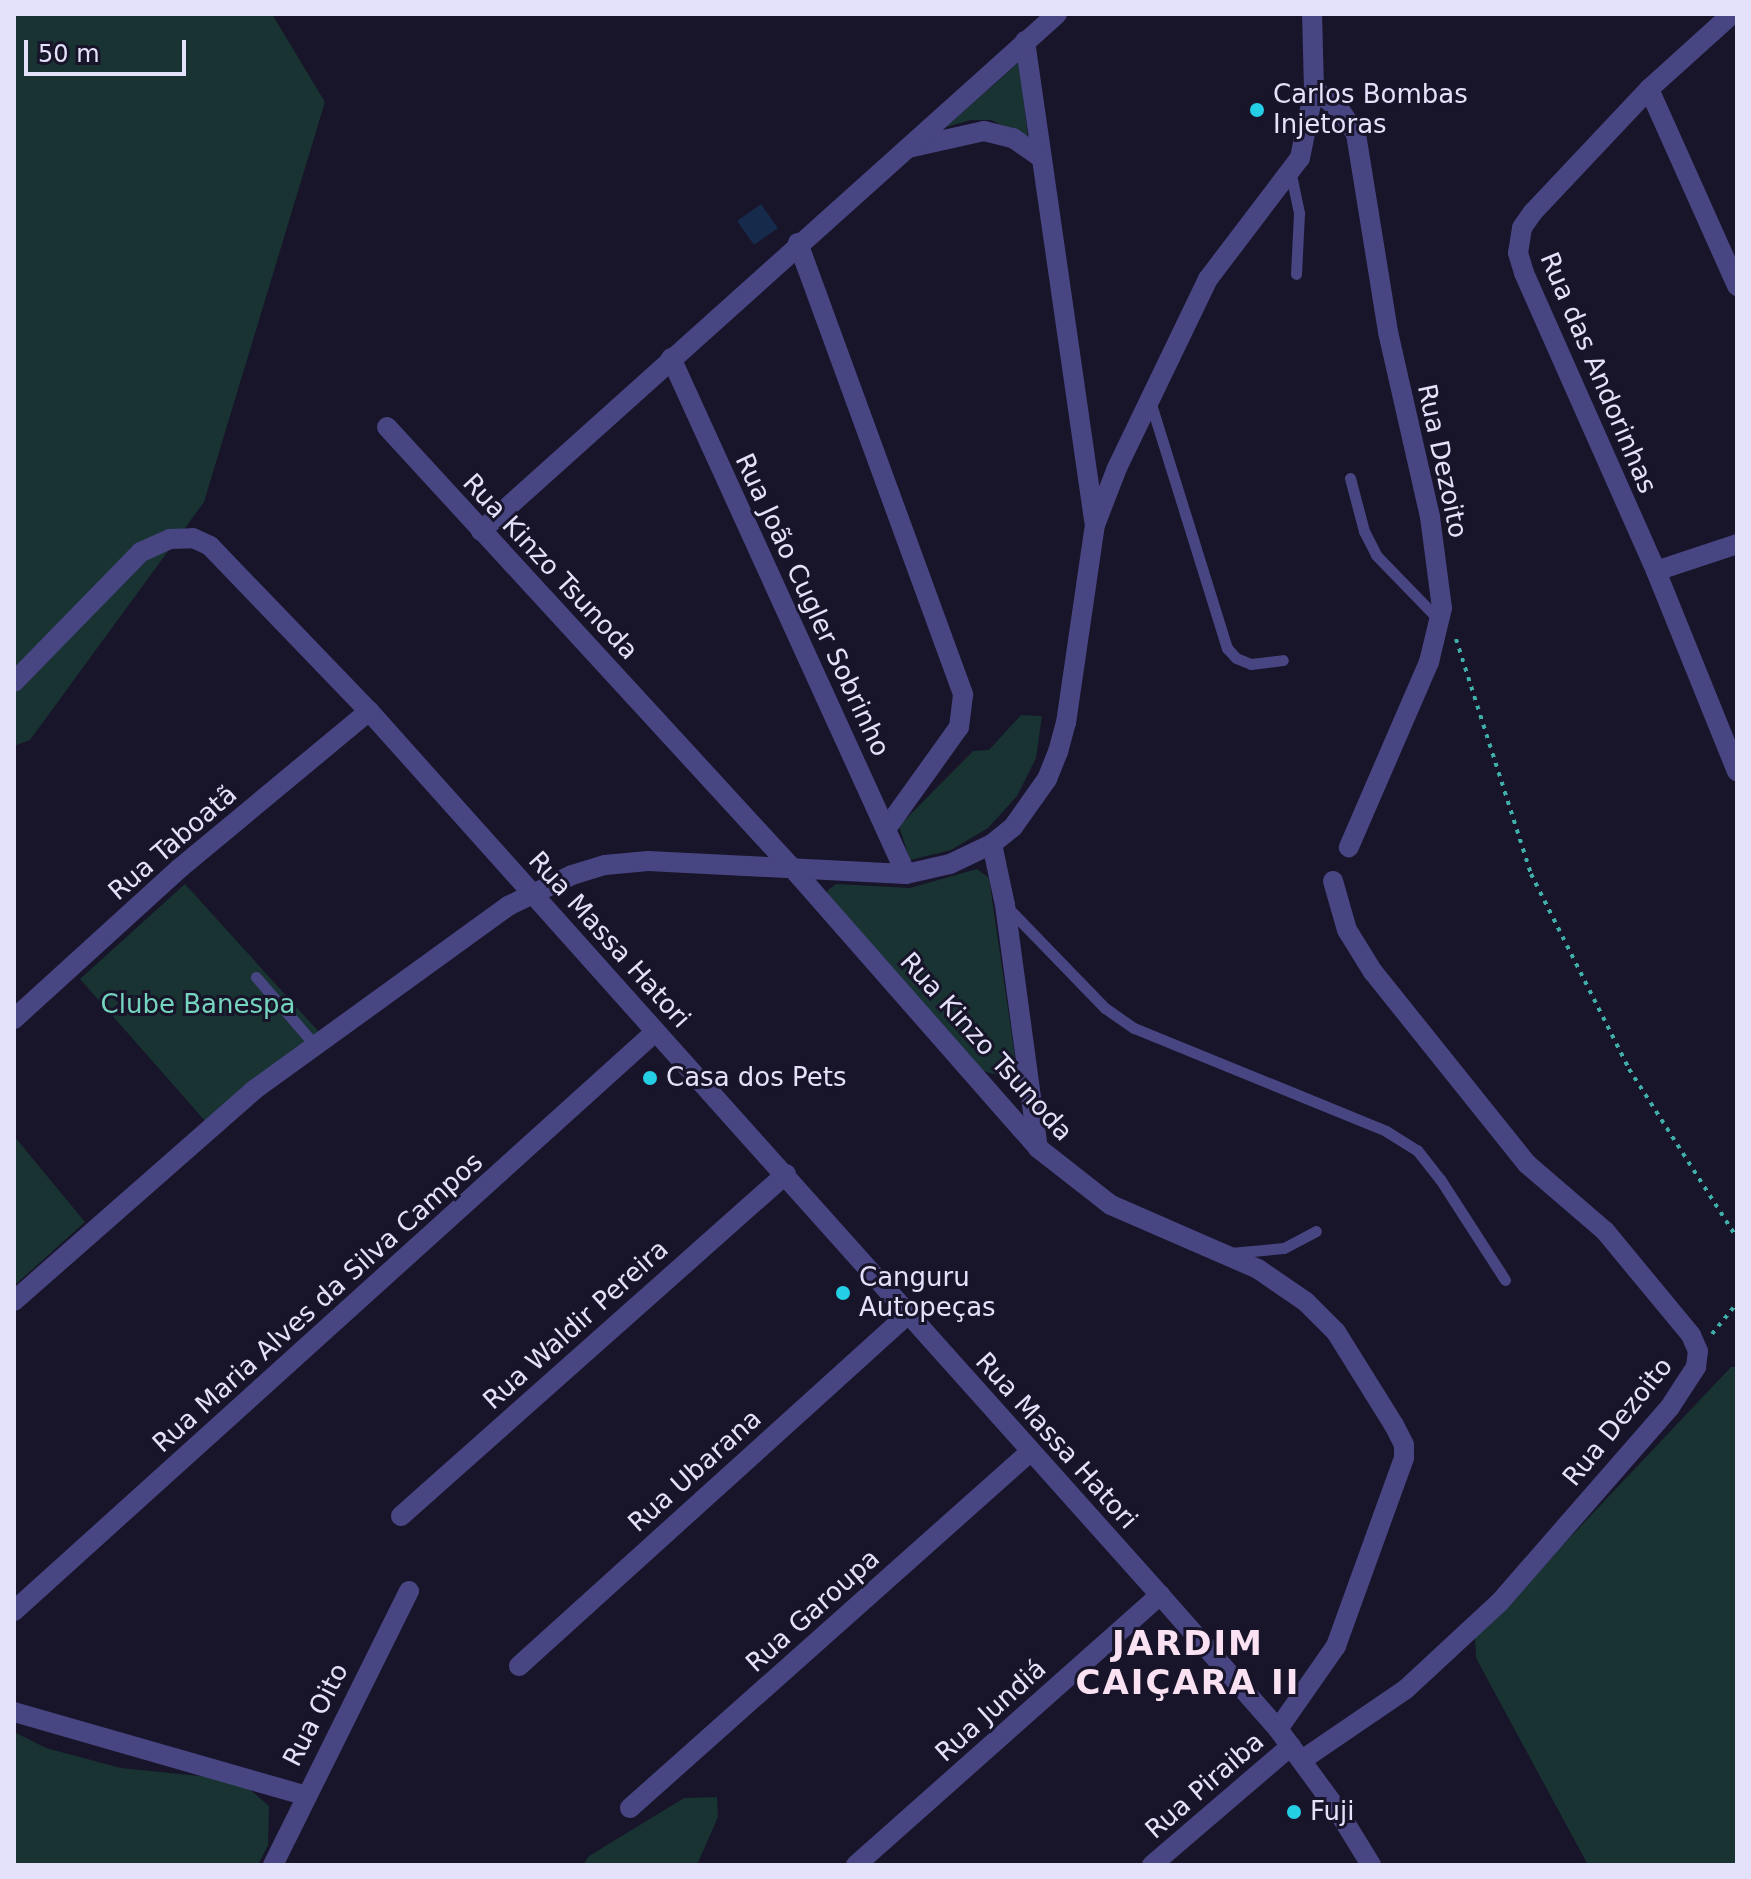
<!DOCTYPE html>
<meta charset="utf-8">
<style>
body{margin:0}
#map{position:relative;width:1751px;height:1879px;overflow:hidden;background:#181429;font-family:"DejaVu Sans",sans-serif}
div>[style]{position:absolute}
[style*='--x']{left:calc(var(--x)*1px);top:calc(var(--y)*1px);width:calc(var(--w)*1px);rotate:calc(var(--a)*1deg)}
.green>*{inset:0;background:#183332}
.water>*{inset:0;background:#162a4c}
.path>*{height:4px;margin-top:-2px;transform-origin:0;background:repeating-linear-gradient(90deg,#40afaa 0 4px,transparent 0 10px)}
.service>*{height:11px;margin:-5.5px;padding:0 5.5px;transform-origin:5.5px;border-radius:5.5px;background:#484583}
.minor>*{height:20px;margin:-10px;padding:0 10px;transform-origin:10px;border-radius:10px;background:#484583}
.dots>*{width:22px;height:22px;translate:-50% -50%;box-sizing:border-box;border:4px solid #181429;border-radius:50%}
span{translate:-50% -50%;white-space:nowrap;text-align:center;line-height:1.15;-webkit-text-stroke:6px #181429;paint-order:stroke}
.poi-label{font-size:26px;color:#e4e1fb}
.left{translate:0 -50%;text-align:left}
.street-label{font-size:26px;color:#e4e1fb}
.park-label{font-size:26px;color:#74d4bd}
.district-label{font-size:34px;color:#fbe2f2;font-weight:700;letter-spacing:2px}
.frame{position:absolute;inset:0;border:16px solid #e4e1fb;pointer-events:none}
.scale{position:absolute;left:24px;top:40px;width:162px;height:36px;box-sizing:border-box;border:4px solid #e4e1fb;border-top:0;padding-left:10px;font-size:24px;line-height:28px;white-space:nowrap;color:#e4e1fb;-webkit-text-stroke:6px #181429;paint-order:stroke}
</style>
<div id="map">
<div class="green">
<div style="clip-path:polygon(14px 14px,272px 14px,325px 102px,204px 502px,30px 740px,14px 746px)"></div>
<div style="clip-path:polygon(1019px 62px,1028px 138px,991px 120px,971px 120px,946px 127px)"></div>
<div style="clip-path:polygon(1021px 715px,1042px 716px,1036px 758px,1017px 796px,988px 828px,951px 850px,910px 860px,899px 826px,973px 751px,989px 750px)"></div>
<div style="clip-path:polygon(977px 869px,989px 878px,1015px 1057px,1011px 1069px,1001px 1076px,983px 1071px,826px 897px,828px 890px,836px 884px,910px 888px)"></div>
<div style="clip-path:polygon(185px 884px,320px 1033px,206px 1122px,80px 979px)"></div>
<div style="clip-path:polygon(14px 1136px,85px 1222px,14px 1286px)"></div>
<div style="clip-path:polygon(1731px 1367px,1737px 1367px,1737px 1865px,1588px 1865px,1476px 1658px,1475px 1638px)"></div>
<div style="clip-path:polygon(14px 1732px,46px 1748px,121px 1768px,239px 1780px,269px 1806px,268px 1845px,258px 1865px,14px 1865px)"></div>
<div style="clip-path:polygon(717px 1797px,718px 1817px,697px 1865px,583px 1865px,589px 1856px,684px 1798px)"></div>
</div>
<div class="water">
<div style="clip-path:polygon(761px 204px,778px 228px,754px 245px,737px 221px)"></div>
</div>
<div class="path">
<div style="--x:1456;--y:639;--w:247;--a:72.3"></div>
<div style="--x:1531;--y:874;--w:218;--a:63.3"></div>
<div style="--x:1629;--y:1069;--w:201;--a:57.4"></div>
<div style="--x:1712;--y:1334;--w:40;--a:-51"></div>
</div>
<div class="service">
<div style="--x:1291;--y:175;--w:39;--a:78"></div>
<div style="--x:1299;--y:213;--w:61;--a:92.8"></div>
<div style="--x:1150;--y:401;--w:259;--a:72.7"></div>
<div style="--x:1227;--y:648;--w:13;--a:48"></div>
<div style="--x:1236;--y:658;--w:16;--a:22"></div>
<div style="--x:1251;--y:664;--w:32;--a:-7"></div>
<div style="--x:1350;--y:478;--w:55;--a:75.2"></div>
<div style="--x:1364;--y:531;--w:27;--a:63"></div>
<div style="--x:1376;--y:555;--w:93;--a:45.9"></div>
<div style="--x:1008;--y:908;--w:139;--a:45.9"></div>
<div style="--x:1105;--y:1008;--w:35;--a:35"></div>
<div style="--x:1134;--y:1028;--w:272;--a:22.2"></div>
<div style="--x:1386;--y:1131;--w:36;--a:32"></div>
<div style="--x:1417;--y:1150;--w:37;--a:52"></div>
<div style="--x:1440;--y:1179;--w:120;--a:57.2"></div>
<div style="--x:256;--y:977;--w:90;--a:49.1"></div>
<div style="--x:1230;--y:1253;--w:54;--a:-5.3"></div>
<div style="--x:1284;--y:1248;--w:36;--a:-28"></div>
</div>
<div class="minor">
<div style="--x:1732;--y:14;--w:112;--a:137.9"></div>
<div style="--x:1649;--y:89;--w:169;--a:133.3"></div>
<div style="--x:1533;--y:212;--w:19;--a:125"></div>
<div style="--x:1522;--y:228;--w:25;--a:99"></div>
<div style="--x:1518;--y:253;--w:21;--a:73"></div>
<div style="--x:1524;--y:273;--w:326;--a:66.1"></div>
<div style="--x:1656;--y:571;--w:216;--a:68"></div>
<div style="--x:1025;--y:41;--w:485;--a:81.8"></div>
<div style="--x:1314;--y:89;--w:33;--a:39"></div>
<div style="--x:1340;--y:110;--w:29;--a:56"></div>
<div style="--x:1356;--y:134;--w:201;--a:80.8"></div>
<div style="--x:1388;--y:332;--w:190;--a:77.2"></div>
<div style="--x:1430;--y:517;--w:92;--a:82.5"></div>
<div style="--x:1442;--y:608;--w:56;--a:103.5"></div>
<div style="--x:1429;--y:662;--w:202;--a:113.4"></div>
<div style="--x:1649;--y:89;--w:216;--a:65.9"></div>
<div style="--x:908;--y:148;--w:78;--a:-12.6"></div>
<div style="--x:984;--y:131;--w:30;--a:14"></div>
<div style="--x:1013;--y:138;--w:35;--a:35"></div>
<div style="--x:798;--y:243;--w:481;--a:69.9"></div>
<div style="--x:963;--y:695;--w:32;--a:97"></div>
<div style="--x:959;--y:727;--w:125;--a:125.6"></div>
<div style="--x:671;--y:358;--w:567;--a:65.51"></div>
<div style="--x:387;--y:427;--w:602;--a:47.43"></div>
<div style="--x:794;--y:870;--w:370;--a:48.7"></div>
<div style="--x:1038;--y:1148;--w:93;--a:38"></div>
<div style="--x:1111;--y:1205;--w:160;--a:23.5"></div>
<div style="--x:1258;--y:1269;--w:58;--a:34.5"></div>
<div style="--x:1306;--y:1302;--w:42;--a:45"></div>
<div style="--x:1336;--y:1332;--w:110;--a:58.1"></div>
<div style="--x:1394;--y:1425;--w:22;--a:63"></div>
<div style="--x:1404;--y:1445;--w:13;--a:90"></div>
<div style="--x:1404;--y:1458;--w:200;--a:109.9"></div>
<div style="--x:1336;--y:1646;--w:101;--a:124.9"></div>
<div style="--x:481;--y:531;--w:774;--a:-41.91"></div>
<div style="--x:1656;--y:571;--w:85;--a:-18.4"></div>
<div style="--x:14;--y:682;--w:182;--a:-45.7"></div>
<div style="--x:141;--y:552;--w:32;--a:-24"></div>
<div style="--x:170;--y:539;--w:23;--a:-2"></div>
<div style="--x:193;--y:538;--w:19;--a:25"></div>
<div style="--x:210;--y:546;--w:229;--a:46.1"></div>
<div style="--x:369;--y:711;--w:1186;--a:48.18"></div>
<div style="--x:1160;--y:1595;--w:179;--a:48.6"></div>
<div style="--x:1278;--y:1729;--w:98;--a:53.7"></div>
<div style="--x:1336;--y:1808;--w:67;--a:58.4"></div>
<div style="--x:992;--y:844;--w:62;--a:78"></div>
<div style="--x:1005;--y:905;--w:245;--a:82.3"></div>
<div style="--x:14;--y:1019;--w:224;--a:-42.3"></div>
<div style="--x:180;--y:868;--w:246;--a:-39.7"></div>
<div style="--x:14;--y:1301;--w:320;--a:-41.3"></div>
<div style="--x:254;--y:1090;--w:314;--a:-35.9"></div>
<div style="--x:508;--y:906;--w:71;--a:-25.8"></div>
<div style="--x:572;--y:875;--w:34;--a:-17"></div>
<div style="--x:605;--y:865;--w:43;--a:-5.3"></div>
<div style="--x:648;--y:861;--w:258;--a:2.9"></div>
<div style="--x:906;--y:874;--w:45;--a:-12.8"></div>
<div style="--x:950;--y:864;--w:47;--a:-25.5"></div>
<div style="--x:992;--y:844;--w:27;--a:-39"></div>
<div style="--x:1013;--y:827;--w:59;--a:-54.7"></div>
<div style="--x:1047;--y:779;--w:29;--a:-68"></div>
<div style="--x:1058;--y:752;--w:30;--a:-75"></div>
<div style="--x:1066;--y:723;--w:200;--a:-81.7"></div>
<div style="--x:1095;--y:525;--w:61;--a:-68.9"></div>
<div style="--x:1117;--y:468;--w:210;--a:-64.3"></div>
<div style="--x:1208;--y:279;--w:152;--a:-52.8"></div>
<div style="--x:1300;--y:158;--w:70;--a:-78.5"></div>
<div style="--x:1314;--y:89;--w:75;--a:-91.5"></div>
<div style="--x:401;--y:1516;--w:515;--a:-41.62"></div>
<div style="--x:14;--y:1611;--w:864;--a:-42.09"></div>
<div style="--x:519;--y:1666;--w:523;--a:-42.13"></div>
<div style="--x:14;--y:1712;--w:302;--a:16"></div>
<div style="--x:1302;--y:1760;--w:126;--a:-34.3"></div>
<div style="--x:1406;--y:1689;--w:127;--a:-42.8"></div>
<div style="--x:1499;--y:1603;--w:260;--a:-48.9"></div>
<div style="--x:1670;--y:1407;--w:48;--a:-57"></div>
<div style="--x:1696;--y:1367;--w:16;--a:-83"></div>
<div style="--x:1698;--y:1351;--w:17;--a:-114"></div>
<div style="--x:1691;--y:1335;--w:135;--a:-129.6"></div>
<div style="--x:1605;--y:1231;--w:103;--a:-139.3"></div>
<div style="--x:1527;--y:1164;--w:246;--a:-128.7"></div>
<div style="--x:1373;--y:972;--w:49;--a:-121.8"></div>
<div style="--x:1347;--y:930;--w:51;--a:-105.9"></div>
<div style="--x:630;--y:1808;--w:535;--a:-41.67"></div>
<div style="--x:273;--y:1865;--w:306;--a:-63.6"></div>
<div style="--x:856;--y:1865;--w:407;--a:-41.6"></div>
<div style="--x:1152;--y:1865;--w:183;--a:-40.6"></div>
</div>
<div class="dots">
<div style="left:1257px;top:110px;background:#24cee4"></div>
<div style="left:650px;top:1078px;background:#24cee4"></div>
<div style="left:843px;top:1293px;background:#24cee4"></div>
<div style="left:1294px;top:1812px;background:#24cee4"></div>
</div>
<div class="poi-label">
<span class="left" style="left:1273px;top:110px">Carlos Bombas<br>Injetoras</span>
<span class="left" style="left:666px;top:1078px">Casa dos Pets</span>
<span class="left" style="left:859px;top:1293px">Canguru<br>Autopeças</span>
<span class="left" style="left:1310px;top:1812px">Fuji</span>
</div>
<div class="street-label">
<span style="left:1598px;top:373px;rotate:67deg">Rua das Andorinhas</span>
<span style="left:1442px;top:461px;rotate:78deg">Rua Dezoito</span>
<span style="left:550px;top:567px;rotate:47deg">Rua Kinzo Tsunoda</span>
<span style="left:812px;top:605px;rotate:65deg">Rua João Cugler Sobrinho</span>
<span style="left:173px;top:843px;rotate:-41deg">Rua Taboatã</span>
<span style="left:609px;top:940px;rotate:48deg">Rua Massa Hatori</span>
<span style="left:986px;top:1047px;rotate:48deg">Rua Kinzo Tsunoda</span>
<span style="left:318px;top:1303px;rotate:-42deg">Rua Maria Alves da Silva Campos</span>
<span style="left:576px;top:1325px;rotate:-42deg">Rua Waldir Pereira</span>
<span style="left:1618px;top:1422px;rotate:-51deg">Rua Dezoito</span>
<span style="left:1056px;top:1441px;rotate:48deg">Rua Massa Hatori</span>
<span style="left:695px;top:1471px;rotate:-42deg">Rua Ubarana</span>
<span style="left:813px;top:1611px;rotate:-42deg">Rua Garoupa</span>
<span style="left:991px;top:1711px;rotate:-42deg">Rua Jundiá</span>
<span style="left:316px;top:1715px;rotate:-63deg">Rua Oito</span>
<span style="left:1205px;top:1786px;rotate:-41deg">Rua Piraiba</span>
</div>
<div class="park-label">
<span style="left:198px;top:1005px">Clube Banespa</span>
</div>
<div class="district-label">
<span style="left:1188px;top:1663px">JARDIM<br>CAIÇARA II</span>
</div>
<div class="frame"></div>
<div class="scale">50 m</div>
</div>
